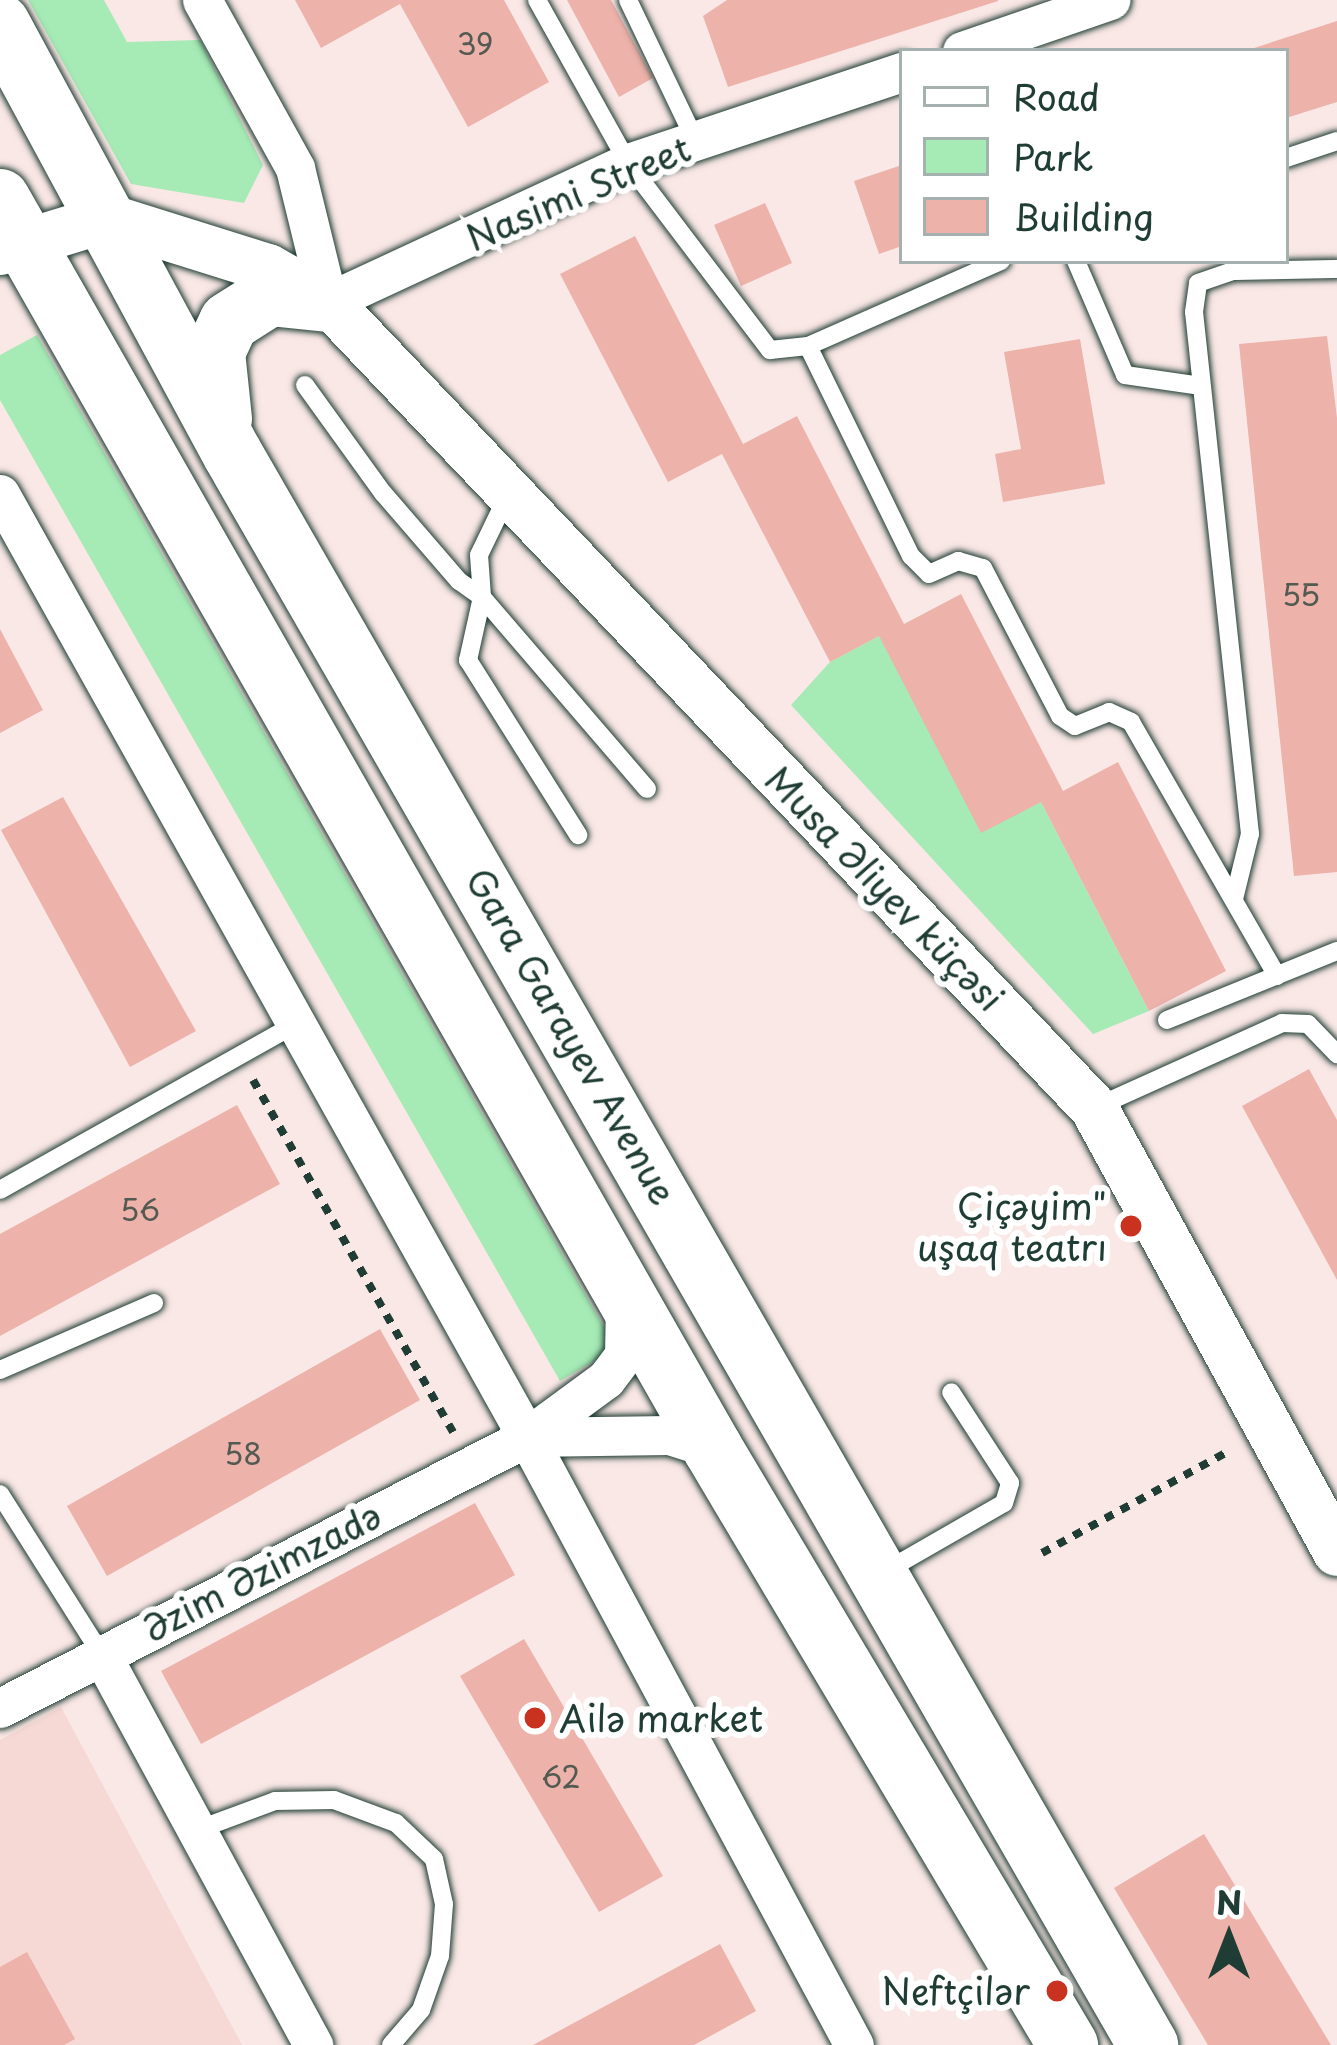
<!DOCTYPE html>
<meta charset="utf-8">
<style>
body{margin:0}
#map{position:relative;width:1337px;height:2045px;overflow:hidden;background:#fae8e6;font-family:"Playpen Sans",sans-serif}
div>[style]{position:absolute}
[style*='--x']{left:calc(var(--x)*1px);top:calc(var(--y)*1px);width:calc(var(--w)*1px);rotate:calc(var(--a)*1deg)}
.built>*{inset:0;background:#f6d8d4}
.green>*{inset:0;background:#a6eab5}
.building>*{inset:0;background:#edb2aa}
.path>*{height:8px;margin-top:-4px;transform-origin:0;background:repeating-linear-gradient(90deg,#1f3d34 0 9px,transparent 0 18px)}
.roads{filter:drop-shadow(0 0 3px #1f3d34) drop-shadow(0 0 3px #1f3d34)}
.service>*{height:18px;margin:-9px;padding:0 9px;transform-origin:9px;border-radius:9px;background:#fff}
.minor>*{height:39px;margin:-19.5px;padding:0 19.5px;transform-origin:19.5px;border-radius:19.5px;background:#fff}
.tertiary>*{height:48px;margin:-24px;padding:0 24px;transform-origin:24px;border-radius:24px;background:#fff}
.primary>*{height:60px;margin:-30px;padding:0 30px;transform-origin:30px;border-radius:30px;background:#fff}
.dots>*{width:33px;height:33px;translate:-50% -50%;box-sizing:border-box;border:6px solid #fff;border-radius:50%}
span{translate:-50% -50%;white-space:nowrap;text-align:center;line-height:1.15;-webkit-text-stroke:12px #fff;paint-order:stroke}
.number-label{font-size:30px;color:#525a52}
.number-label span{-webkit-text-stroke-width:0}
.street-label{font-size:36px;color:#1f3d34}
.poi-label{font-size:36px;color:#1f3d34}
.right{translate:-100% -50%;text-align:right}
.left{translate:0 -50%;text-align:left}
.legend{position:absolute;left:899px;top:48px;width:390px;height:216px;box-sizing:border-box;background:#fff;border:3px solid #a5b1ae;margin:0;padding:15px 21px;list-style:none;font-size:36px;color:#1f3d34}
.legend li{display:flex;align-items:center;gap:24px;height:60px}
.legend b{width:60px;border:3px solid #a5b1ae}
.north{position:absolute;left:1169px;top:1877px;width:120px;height:120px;-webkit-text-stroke:9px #fff;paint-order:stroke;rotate:0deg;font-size:33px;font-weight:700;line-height:48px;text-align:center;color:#1f3d34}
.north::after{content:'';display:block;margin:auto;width:42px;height:54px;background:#1f3d34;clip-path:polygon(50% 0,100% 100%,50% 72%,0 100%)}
</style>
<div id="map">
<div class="built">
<div style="clip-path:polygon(61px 1707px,242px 2045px,0 2045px,0 1740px)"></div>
</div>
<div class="green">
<div style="clip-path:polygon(28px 0,104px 0,127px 42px,200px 40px,263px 165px,244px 203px,131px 184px)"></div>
<div style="clip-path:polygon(37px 335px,616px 1348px,560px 1381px,0 400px,0 355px)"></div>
<div style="clip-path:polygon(879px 636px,1041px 802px,1149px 1011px,1093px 1034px,791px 705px,830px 662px)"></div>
</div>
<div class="building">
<div style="clip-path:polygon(295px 0,504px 0,549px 82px,468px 127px,400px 4px,321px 48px)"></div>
<div style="clip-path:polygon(567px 0,611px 0,653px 78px,619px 97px)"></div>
<div style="clip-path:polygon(727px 0,998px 0,998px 1px,728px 87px,703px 16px)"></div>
<div style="clip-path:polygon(1337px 21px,1337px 102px,1286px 118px,1286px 51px,1248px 50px)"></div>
<div style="clip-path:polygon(902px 165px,902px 246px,879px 254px,854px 181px)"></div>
<div style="clip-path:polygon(765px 203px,792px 263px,741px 286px,714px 225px)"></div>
<div style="clip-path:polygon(635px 236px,743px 444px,797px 416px,904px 624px,961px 594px,1063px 791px,1118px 762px,1226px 971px,1149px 1011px,1041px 802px,981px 833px,879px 636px,830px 662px,722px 454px,668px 482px,560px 274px)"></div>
<div style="clip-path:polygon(1327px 336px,1337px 418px,1337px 872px,1294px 876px,1239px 344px)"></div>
<div style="clip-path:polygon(1080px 339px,1105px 484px,1003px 502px,995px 454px,1021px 449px,1004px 352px)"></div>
<div style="clip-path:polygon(0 629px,43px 710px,0 733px)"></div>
<div style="clip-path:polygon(63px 797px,196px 1031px,130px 1067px,1px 830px)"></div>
<div style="clip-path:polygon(1309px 1069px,1337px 1120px,1337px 1280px,1242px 1106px)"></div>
<div style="clip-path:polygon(237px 1105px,280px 1184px,0 1336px,0 1234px)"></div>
<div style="clip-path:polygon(380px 1329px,420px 1400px,107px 1576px,67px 1506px)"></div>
<div style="clip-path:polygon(475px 1503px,515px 1575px,201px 1744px,161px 1671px)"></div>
<div style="clip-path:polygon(524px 1639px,663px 1876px,599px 1912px,460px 1676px)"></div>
<div style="clip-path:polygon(1204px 1834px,1331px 2045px,1208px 2045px,1114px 1888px)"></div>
<div style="clip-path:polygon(720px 1944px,756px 2011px,694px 2045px,533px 2045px)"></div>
<div style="clip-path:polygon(27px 1952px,75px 2039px,64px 2045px,0 2045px,0 1967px)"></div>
</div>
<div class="path">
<div style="--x:253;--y:1080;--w:405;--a:60.4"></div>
<div style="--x:1042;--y:1553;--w:211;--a:-28.6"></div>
</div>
<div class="roads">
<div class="service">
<div style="--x:537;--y:0;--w:187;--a:60.8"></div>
<div style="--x:628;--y:163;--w:235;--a:52.8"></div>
<div style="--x:770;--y:350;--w:38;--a:-6"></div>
<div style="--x:808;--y:346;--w:211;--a:-23.8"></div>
<div style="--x:628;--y:0;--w:157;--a:64.4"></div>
<div style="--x:1286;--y:158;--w:54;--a:-18.4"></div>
<div style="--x:1076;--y:261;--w:124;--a:66.7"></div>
<div style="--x:1125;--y:375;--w:77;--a:8.2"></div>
<div style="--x:808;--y:346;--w:234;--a:63.9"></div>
<div style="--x:911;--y:556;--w:25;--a:45"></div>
<div style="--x:929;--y:574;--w:32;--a:-24"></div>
<div style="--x:958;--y:561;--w:26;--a:16"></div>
<div style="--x:983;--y:568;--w:167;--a:62.5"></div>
<div style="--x:1060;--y:716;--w:18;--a:34"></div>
<div style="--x:1075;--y:726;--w:37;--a:-22"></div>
<div style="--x:1109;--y:712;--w:24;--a:24"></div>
<div style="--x:1131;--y:722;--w:293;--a:60.1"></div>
<div style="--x:305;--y:385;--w:133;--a:54.2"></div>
<div style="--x:383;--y:493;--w:116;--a:49.2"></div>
<div style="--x:459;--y:581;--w:28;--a:35"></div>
<div style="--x:482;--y:597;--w:65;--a:102.5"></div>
<div style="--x:468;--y:660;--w:207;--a:57.8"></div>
<div style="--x:507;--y:497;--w:64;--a:115.8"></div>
<div style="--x:479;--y:555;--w:42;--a:85.9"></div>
<div style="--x:482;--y:597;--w:253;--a:49.3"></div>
<div style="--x:1234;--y:899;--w:67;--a:-76.2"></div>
<div style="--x:1250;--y:834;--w:525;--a:-96.12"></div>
<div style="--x:1194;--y:312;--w:29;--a:-82"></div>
<div style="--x:1198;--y:283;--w:36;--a:-19"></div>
<div style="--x:1232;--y:271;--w:105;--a:-1.1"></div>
<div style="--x:1167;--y:1020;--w:183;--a:-22.1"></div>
<div style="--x:1094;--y:1108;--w:206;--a:-24.3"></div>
<div style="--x:1282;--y:1023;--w:26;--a:2"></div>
<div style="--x:1308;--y:1024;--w:42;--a:46"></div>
<div style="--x:0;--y:1190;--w:339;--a:-29.3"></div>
<div style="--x:0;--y:1370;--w:168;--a:-23.5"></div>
<div style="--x:0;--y:1494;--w:189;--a:57.7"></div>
<div style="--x:884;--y:1572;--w:138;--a:-29.9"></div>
<div style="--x:1004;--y:1503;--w:21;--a:-73"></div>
<div style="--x:1010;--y:1483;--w:108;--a:-123"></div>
<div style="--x:197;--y:1830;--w:83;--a:-20.4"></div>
<div style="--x:275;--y:1801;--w:59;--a:-1"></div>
<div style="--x:334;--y:1800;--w:66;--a:20.4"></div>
<div style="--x:396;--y:1823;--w:52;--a:43.5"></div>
<div style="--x:434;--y:1859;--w:46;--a:77.5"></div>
<div style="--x:444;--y:1904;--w:52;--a:94.4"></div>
<div style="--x:440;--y:1956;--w:57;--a:109.4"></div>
<div style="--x:421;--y:2010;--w:46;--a:130.6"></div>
</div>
<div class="minor">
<div style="--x:202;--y:0;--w:192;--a:61"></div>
<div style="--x:295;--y:168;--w:138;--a:76.2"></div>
<div style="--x:328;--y:302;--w:331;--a:-24.9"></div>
<div style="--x:628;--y:163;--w:289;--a:-18.4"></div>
<div style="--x:962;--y:51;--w:157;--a:-19"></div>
<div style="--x:0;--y:494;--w:1080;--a:60.8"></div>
<div style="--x:527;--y:1437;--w:690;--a:61.73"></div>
<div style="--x:527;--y:1437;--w:142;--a:-0.8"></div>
<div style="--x:669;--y:1435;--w:46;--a:17.7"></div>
<div style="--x:101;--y:1654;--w:445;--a:61.5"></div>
<div style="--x:0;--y:1708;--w:593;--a:-27.21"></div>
<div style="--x:527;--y:1437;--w:98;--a:-36.3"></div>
<div style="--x:606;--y:1379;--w:30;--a:-53"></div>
<div style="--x:624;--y:1355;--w:53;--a:-88.9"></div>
</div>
<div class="tertiary">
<div style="--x:0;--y:251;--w:113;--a:-17"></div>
<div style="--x:108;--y:218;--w:168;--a:17.4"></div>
<div style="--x:268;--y:268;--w:69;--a:29.5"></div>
<div style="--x:328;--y:302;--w:1112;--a:46.46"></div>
<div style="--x:1094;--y:1108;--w:506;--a:61.31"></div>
</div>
<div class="primary">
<div style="--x:0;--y:24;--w:488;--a:61.6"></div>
<div style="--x:232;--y:453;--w:1837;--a:60.08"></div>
<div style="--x:0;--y:199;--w:1439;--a:60.3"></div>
<div style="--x:713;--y:1449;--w:694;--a:59.22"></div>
<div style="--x:222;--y:419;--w:67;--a:-96"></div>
<div style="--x:215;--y:352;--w:33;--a:-65"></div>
<div style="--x:229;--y:322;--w:49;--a:-32.4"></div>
<div style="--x:270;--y:296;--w:58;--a:5.9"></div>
</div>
</div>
<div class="dots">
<div style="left:1131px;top:1226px;background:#c8321e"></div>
<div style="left:535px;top:1718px;background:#c8321e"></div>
<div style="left:1057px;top:1991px;background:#c8321e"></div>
</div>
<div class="number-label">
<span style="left:475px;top:43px">39</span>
<span style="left:1301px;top:594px">55</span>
<span style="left:140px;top:1209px">56</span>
<span style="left:243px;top:1453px">58</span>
<span style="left:561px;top:1776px">62</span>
</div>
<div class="street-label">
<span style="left:578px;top:192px;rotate:-23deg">Nasimi Street</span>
<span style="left:885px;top:888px;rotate:46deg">Musa Əliyev küçəsi</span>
<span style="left:572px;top:1036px;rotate:60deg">Gara Garayev Avenue</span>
<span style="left:262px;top:1571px;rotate:-27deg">Əzim Əzimzadə</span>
</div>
<div class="poi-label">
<span class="right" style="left:1107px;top:1226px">Çiçəyim"<br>uşaq teatrı</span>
<span class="left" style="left:559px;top:1718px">Ailə market</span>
<span class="right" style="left:1030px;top:1991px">Neftçilər</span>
</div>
<ul class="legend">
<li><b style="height:15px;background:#fff"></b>Road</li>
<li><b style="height:33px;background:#a6eab5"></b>Park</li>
<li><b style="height:33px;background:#edb2aa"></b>Building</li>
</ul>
<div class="north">N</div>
</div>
